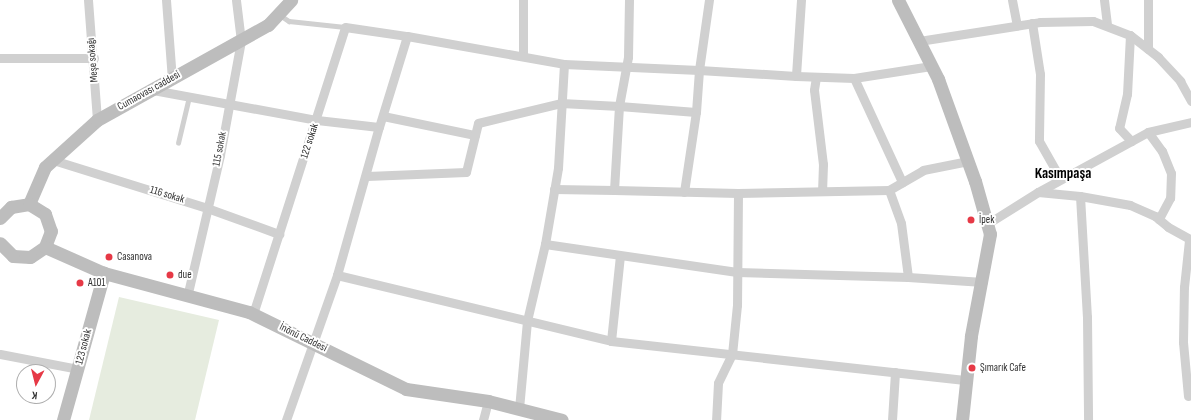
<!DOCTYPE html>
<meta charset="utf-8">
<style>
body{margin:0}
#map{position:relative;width:1191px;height:420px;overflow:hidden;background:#fff;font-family:"Sofia Sans Condensed",sans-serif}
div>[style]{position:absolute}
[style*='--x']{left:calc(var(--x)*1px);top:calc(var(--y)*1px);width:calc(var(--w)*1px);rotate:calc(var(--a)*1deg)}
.green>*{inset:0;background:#e6ecdf}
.lane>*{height:4.5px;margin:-2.25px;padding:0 2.25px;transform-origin:2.25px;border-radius:2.25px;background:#d0d0d0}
.street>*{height:9px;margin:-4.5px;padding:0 4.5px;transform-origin:4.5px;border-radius:4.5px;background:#d0d0d0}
.secondary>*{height:13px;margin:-6.5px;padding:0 6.5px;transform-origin:6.5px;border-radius:6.5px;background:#bdbdbd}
.dots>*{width:11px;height:11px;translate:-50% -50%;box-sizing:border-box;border:2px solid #fff;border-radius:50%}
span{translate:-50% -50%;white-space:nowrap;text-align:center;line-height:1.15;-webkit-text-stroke:4px #fff;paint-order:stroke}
.street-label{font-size:11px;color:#333}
.poi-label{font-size:11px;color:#333}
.left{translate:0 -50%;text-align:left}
.district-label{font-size:15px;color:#000;font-weight:700}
.north{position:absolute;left:16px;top:364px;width:40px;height:40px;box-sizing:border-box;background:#fff;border:1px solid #adadad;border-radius:50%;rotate:187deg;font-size:11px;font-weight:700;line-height:16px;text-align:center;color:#333}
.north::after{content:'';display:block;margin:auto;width:14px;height:18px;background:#e63946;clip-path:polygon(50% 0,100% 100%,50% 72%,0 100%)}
</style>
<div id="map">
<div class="green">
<div style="clip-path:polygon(119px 297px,219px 320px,195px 420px,89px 420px)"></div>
</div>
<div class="lane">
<div style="--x:280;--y:15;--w:11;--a:34"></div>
<div style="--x:289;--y:21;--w:56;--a:6.1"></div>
<div style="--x:178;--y:143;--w:47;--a:-76.6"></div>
</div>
<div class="street">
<div style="--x:88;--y:0;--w:120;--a:85.7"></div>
<div style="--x:166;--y:0;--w:79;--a:85.7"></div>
<div style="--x:801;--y:0;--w:76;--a:93.8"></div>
<div style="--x:796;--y:76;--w:58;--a:2"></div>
<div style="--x:854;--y:78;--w:78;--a:-8.9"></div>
<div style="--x:1012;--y:0;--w:26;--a:79"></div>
<div style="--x:1104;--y:0;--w:26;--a:83"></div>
<div style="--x:1032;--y:23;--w:52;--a:81.1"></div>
<div style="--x:1040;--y:74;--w:67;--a:90.9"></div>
<div style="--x:1039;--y:141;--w:43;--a:60.4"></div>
<div style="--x:1130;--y:35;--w:59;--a:92.9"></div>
<div style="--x:1127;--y:94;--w:35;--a:103"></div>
<div style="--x:1119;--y:128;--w:18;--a:47"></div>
<div style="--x:919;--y:41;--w:122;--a:-8.9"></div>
<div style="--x:1040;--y:22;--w:53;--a:-1.1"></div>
<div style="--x:1093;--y:21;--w:40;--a:21"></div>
<div style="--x:1130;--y:35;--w:36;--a:38"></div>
<div style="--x:1158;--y:57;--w:33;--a:47"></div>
<div style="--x:1180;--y:81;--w:23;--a:61"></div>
<div style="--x:1148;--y:49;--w:49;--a:-90"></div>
<div style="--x:523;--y:56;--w:56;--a:-90"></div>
<div style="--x:0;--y:58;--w:94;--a:0"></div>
<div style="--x:564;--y:64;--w:135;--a:2.5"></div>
<div style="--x:699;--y:70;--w:71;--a:-81.9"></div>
<div style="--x:816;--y:77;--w:13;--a:99"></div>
<div style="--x:814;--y:90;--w:75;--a:83.1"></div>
<div style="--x:823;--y:164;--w:27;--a:92"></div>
<div style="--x:854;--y:78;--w:115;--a:65.2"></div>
<div style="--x:153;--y:90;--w:167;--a:10.4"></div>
<div style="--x:317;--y:120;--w:62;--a:6.4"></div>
<div style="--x:383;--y:116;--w:94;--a:11.7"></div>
<div style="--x:1148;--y:132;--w:44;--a:-13.1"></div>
<div style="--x:53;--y:160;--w:161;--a:17.3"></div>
<div style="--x:207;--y:208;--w:77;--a:19.9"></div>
<div style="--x:367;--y:176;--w:99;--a:-2.3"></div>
<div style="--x:466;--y:172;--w:50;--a:-76.2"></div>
<div style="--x:478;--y:123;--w:85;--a:-13.5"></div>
<div style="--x:561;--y:103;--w:58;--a:3"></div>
<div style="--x:619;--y:106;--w:50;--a:-79.6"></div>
<div style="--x:628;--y:57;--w:57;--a:-89"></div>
<div style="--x:554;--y:189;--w:60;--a:1"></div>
<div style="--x:614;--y:190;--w:84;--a:-86.6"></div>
<div style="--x:619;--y:106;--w:77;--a:4.5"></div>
<div style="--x:696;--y:112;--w:42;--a:-85.9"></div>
<div style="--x:699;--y:70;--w:97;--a:3.5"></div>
<div style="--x:614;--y:190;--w:124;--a:1.4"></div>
<div style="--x:738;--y:193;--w:112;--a:90.5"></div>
<div style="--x:737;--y:305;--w:49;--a:95.8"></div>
<div style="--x:732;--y:354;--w:32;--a:116"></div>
<div style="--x:718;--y:383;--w:37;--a:93"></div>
<div style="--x:684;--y:192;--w:81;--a:-81.5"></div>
<div style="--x:1038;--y:192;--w:125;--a:-28.6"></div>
<div style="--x:1148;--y:132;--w:24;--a:54"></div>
<div style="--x:1162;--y:151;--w:24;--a:68"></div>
<div style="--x:1171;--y:173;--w:25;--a:92"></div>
<div style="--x:1170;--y:198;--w:24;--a:118"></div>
<div style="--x:738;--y:193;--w:151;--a:-1.1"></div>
<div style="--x:889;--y:190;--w:39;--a:-30"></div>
<div style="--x:923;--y:170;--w:46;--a:-11.3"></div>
<div style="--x:1080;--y:196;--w:121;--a:86.7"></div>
<div style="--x:1087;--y:317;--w:103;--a:89.4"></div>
<div style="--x:987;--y:224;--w:60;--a:-32.1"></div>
<div style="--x:1038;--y:192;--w:42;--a:5.4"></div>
<div style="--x:1080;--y:196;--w:51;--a:10.2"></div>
<div style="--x:1130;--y:205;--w:27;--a:24"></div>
<div style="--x:1155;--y:216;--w:17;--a:40"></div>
<div style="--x:1168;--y:227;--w:26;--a:29"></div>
<div style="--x:545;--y:244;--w:194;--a:8.3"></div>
<div style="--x:737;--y:272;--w:171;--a:1.7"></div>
<div style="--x:908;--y:277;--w:54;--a:-97.4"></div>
<div style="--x:901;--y:223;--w:35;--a:-110"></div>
<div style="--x:337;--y:275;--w:154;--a:-74.2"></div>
<div style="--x:379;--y:127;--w:95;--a:-72.9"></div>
<div style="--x:407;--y:36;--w:159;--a:10.1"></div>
<div style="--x:564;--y:64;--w:104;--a:93.3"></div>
<div style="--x:558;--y:168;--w:77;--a:99.7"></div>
<div style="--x:545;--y:244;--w:79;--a:103.2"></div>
<div style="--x:527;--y:321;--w:88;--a:95.2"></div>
<div style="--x:908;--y:277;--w:75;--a:3.8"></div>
<div style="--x:187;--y:297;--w:146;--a:-76.9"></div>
<div style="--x:220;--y:155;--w:116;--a:-79.6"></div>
<div style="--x:241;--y:41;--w:41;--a:-97"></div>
<div style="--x:253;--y:314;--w:301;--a:-72.2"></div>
<div style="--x:345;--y:27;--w:63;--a:8.3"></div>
<div style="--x:611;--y:341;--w:86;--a:-84"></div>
<div style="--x:0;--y:354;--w:79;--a:10.9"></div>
<div style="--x:1188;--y:396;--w:54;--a:-95.3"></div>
<div style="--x:1183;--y:342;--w:55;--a:-89"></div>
<div style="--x:1184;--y:287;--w:47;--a:-83.9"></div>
<div style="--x:286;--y:420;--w:154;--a:-70.6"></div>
<div style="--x:337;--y:275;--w:282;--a:13.5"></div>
<div style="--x:611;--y:341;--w:358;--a:6.3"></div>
<div style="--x:483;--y:420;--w:20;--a:-75"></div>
<div style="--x:892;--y:420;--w:48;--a:-86.4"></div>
</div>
<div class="secondary">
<div style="--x:898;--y:0;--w:89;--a:63.1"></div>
<div style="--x:938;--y:79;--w:109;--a:70.1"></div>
<div style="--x:975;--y:181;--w:55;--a:74.2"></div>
<div style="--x:990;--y:234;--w:104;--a:100.6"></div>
<div style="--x:971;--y:336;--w:84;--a:96.1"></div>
<div style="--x:29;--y:204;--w:40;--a:-66.6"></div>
<div style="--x:45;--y:167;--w:70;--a:-42.1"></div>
<div style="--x:97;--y:120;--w:196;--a:-29.1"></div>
<div style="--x:268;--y:25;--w:34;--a:-47"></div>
<div style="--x:0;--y:218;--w:16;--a:-45"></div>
<div style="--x:11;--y:207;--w:18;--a:-9"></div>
<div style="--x:29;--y:204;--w:19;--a:32"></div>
<div style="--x:45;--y:214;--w:18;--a:71"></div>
<div style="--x:51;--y:231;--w:17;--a:111"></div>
<div style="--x:45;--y:247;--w:18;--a:146"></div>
<div style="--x:30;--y:257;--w:17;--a:-177"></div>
<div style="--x:13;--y:256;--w:18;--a:-135"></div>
<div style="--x:45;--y:247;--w:64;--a:23.8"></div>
<div style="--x:104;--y:273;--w:150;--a:15.1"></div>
<div style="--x:249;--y:312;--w:175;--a:26.1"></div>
<div style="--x:406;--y:389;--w:83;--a:8.3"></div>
<div style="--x:488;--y:401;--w:76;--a:14.4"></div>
<div style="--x:63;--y:420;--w:153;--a:-74.4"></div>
</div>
<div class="dots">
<div style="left:971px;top:220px;background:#e63946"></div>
<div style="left:109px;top:257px;background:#e63946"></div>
<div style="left:170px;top:275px;background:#e63946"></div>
<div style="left:80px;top:283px;background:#e63946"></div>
<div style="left:972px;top:368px;background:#e63946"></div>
</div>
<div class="street-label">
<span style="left:93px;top:60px;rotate:-95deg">Meşe sokağı</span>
<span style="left:149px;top:91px;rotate:-29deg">Cumaovası caddesi</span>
<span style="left:310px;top:141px;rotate:-72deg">122 sokak</span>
<span style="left:220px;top:149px;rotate:-79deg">115 sokak</span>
<span style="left:167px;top:195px;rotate:17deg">116 sokak</span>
<span style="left:303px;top:338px;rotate:26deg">İnönü Caddesi</span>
<span style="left:84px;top:347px;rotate:-75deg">123 sokak</span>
</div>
<div class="poi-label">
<span class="left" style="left:979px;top:220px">İpek</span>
<span class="left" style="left:117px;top:257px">Casanova</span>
<span class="left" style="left:178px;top:275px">due</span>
<span class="left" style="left:88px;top:283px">A101</span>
<span class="left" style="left:980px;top:368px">Şımarık Cafe</span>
</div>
<div class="district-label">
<span style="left:1063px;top:174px">Kasımpaşa</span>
</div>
<div class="north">K</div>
</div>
